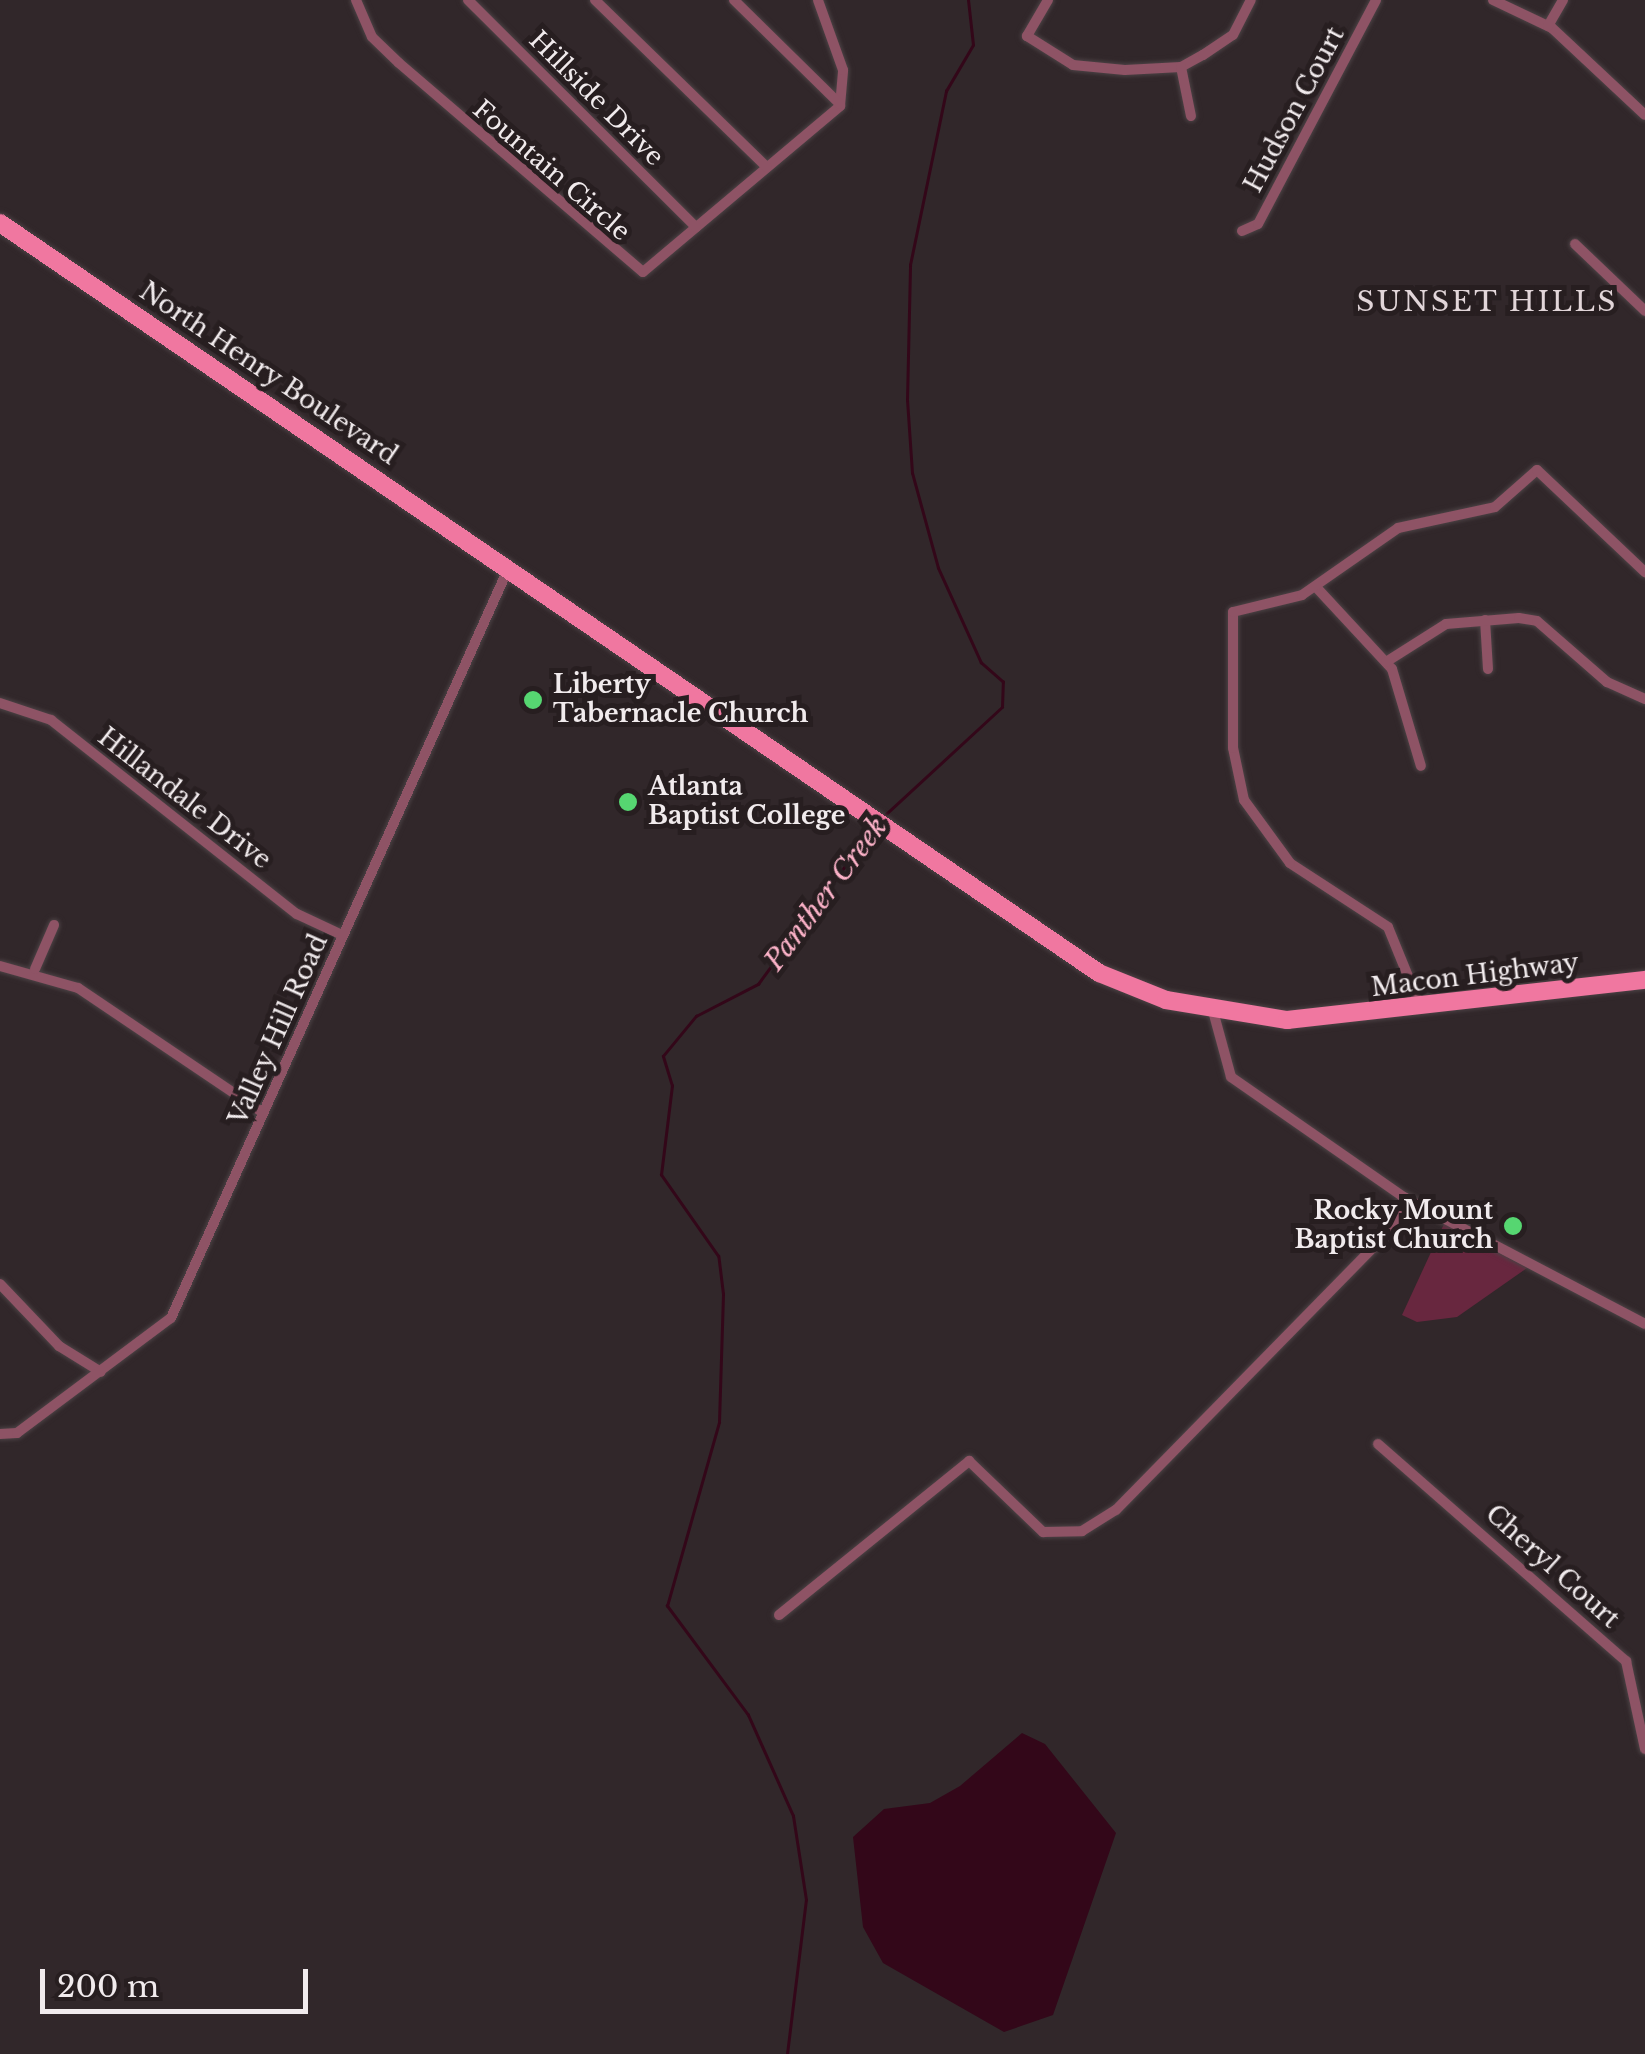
<!DOCTYPE html>
<style>
body{margin:0}
#map{position:relative;width:1645px;height:2054px;overflow:hidden;background:#31272a;font-family:"Libre Baskerville",serif}
div>[style]{position:absolute}
[style*='--x']{left:calc(var(--x)*1px);top:calc(var(--y)*1px);width:calc(var(--w)*1px);rotate:calc(var(--a)*1deg)}
.green>*{inset:0;background:#68273f}
.water>*{inset:0;background:#330719}
.stream>*{height:2.5px;margin:-1.25px;padding:0 1.25px;transform-origin:1.25px;border-radius:1.25px;background:#330719}
.roads{filter:drop-shadow(0 0 2px #4c4245) drop-shadow(0 0 2px #4c4245)}
.street>*{height:10px;margin:-5px;padding:0 5px;transform-origin:5px;border-radius:5px;background:#8e5365}
.primary>*{height:18px;margin:-9px;padding:0 9px;transform-origin:9px;border-radius:9px;background:#f077a0}
.dots>*{width:28px;height:28px;translate:-50% -50%;box-sizing:border-box;border:5px solid #271e20;border-radius:50%}
span{translate:-50% -50%;white-space:nowrap;text-align:center;line-height:1.15;-webkit-text-stroke:10px #271e20;paint-order:stroke}
.street-label{font-size:25px;color:#f1ebed}
.poi-label{font-size:25px;color:#f1ebed;font-weight:700}
.left{translate:0 -50%;text-align:left}
.right{translate:-100% -50%;text-align:right}
.neighbourhood-label{font-size:28px;color:#e1d5d8;letter-spacing:2.5px}
.water-label{font-size:28px;color:#fcb2c8;font-style:italic}
.scale{position:absolute;left:40px;top:1969px;width:268px;height:45px;box-sizing:border-box;border:5px solid #f1ebed;border-top:0;padding-left:12px;font-size:30px;line-height:35px;white-space:nowrap;color:#f1ebed;-webkit-text-stroke:8px #271e20;paint-order:stroke}
</style>
<div id="map">
<div class="green">
<div style="clip-path:polygon(1444px 1224px,1527px 1268px,1457px 1317px,1417px 1322px,1402px 1315px)"></div>
</div>
<div class="water">
<div style="clip-path:polygon(1022px 1733px,1045px 1744px,1116px 1833px,1053px 2015px,1004px 2032px,883px 1963px,863px 1927px,853px 1837px,884px 1809px,930px 1803px,960px 1786px)"></div>
</div>
<div class="stream">
<div style="--x:885;--y:815;--w:159;--a:-42.7"></div>
<div style="--x:1002;--y:707;--w:25;--a:-88"></div>
<div style="--x:1003;--y:682;--w:29;--a:-139"></div>
<div style="--x:981;--y:663;--w:104;--a:-114.4"></div>
<div style="--x:938;--y:568;--w:98;--a:-105.3"></div>
<div style="--x:912;--y:473;--w:73;--a:-93.9"></div>
<div style="--x:907;--y:400;--w:135;--a:-88.7"></div>
<div style="--x:910;--y:265;--w:178;--a:-78.3"></div>
<div style="--x:946;--y:91;--w:53;--a:-59.6"></div>
<div style="--x:973;--y:45;--w:45;--a:-96.3"></div>
<div style="--x:787;--y:2054;--w:155;--a:-83"></div>
<div style="--x:806;--y:1900;--w:85;--a:-98.8"></div>
<div style="--x:793;--y:1816;--w:111;--a:-114"></div>
<div style="--x:748;--y:1715;--w:136;--a:-126.6"></div>
<div style="--x:667;--y:1606;--w:191;--a:-74.2"></div>
<div style="--x:719;--y:1422;--w:128;--a:-88.2"></div>
<div style="--x:723;--y:1294;--w:38;--a:-97"></div>
<div style="--x:718;--y:1256;--w:99;--a:-125.1"></div>
<div style="--x:661;--y:1175;--w:90;--a:-83"></div>
<div style="--x:672;--y:1086;--w:31;--a:-107"></div>
<div style="--x:663;--y:1056;--w:52;--a:-50.5"></div>
<div style="--x:696;--y:1016;--w:70;--a:-27.3"></div>
<div style="--x:758;--y:984;--w:194;--a:-53.6"></div>
</div>
<div class="roads">
<div class="street">
<div style="--x:356;--y:0;--w:40;--a:66.6"></div>
<div style="--x:372;--y:37;--w:37;--a:44"></div>
<div style="--x:399;--y:63;--w:321;--a:40.6"></div>
<div style="--x:643;--y:272;--w:258;--a:-40.1"></div>
<div style="--x:840;--y:106;--w:36;--a:-85"></div>
<div style="--x:843;--y:70;--w:74;--a:-109.7"></div>
<div style="--x:468;--y:0;--w:322;--a:44.9"></div>
<div style="--x:595;--y:0;--w:240;--a:44.2"></div>
<div style="--x:734;--y:0;--w:148;--a:44.5"></div>
<div style="--x:1048;--y:0;--w:42;--a:120.3"></div>
<div style="--x:1027;--y:36;--w:54;--a:32.2"></div>
<div style="--x:1073;--y:65;--w:52;--a:5.5"></div>
<div style="--x:1125;--y:70;--w:56;--a:-3.1"></div>
<div style="--x:1181;--y:67;--w:25;--a:-29"></div>
<div style="--x:1203;--y:55;--w:36;--a:-34"></div>
<div style="--x:1233;--y:35;--w:39;--a:-63"></div>
<div style="--x:1493;--y:0;--w:65;--a:25.4"></div>
<div style="--x:1552;--y:28;--w:127;--a:43.1"></div>
<div style="--x:1548;--y:26;--w:30;--a:-60"></div>
<div style="--x:1181;--y:67;--w:50;--a:78.5"></div>
<div style="--x:1242;--y:231;--w:17;--a:-24"></div>
<div style="--x:1258;--y:224;--w:253;--a:-62.2"></div>
<div style="--x:1575;--y:244;--w:97;--a:43.7"></div>
<div style="--x:1316;--y:587;--w:112;--a:47.2"></div>
<div style="--x:1392;--y:669;--w:101;--a:73.4"></div>
<div style="--x:1485;--y:620;--w:49;--a:86.5"></div>
<div style="--x:1386;--y:662;--w:71;--a:-32.3"></div>
<div style="--x:1446;--y:624;--w:73;--a:-4.7"></div>
<div style="--x:1519;--y:618;--w:18;--a:9"></div>
<div style="--x:1537;--y:621;--w:93;--a:41.1"></div>
<div style="--x:1607;--y:682;--w:42;--a:24.1"></div>
<div style="--x:0;--y:703;--w:54;--a:18.4"></div>
<div style="--x:51;--y:720;--w:313;--a:38.3"></div>
<div style="--x:297;--y:914;--w:50;--a:25"></div>
<div style="--x:0;--y:966;--w:81;--a:15.8"></div>
<div style="--x:78;--y:988;--w:222;--a:34"></div>
<div style="--x:35;--y:969;--w:48;--a:-66.6"></div>
<div style="--x:1421;--y:1008;--w:87;--a:-112.2"></div>
<div style="--x:1388;--y:927;--w:117;--a:-146.9"></div>
<div style="--x:1290;--y:863;--w:78;--a:-126.1"></div>
<div style="--x:1244;--y:800;--w:53;--a:-101.9"></div>
<div style="--x:1233;--y:748;--w:136;--a:-90"></div>
<div style="--x:1233;--y:612;--w:71;--a:-13.8"></div>
<div style="--x:1302;--y:595;--w:117;--a:-34.9"></div>
<div style="--x:1398;--y:528;--w:99;--a:-12.2"></div>
<div style="--x:1495;--y:507;--w:56;--a:-41.4"></div>
<div style="--x:1537;--y:470;--w:149;--a:43.4"></div>
<div style="--x:1213;--y:1011;--w:68;--a:74.7"></div>
<div style="--x:1231;--y:1077;--w:212;--a:34.8"></div>
<div style="--x:1405;--y:1198;--w:271;--a:27.7"></div>
<div style="--x:0;--y:1284;--w:86;--a:46.4"></div>
<div style="--x:59;--y:1346;--w:49;--a:31.8"></div>
<div style="--x:0;--y:1434;--w:17;--a:-3"></div>
<div style="--x:17;--y:1433;--w:192;--a:-36.8"></div>
<div style="--x:171;--y:1318;--w:824;--a:-65.77"></div>
<div style="--x:1378;--y:1444;--w:330;--a:41.2"></div>
<div style="--x:1626;--y:1661;--w:90;--a:77.8"></div>
<div style="--x:779;--y:1615;--w:245;--a:-39"></div>
<div style="--x:969;--y:1461;--w:103;--a:43.8"></div>
<div style="--x:1043;--y:1532;--w:39;--a:-1"></div>
<div style="--x:1082;--y:1531;--w:40;--a:-32"></div>
<div style="--x:1116;--y:1510;--w:395;--a:-45.6"></div>
<div style="--x:1392;--y:1228;--w:33;--a:-67"></div>
</div>
<div class="primary">
<div style="--x:0;--y:223;--w:1331;--a:34.31"></div>
<div style="--x:1099;--y:973;--w:72;--a:21.9"></div>
<div style="--x:1166;--y:1000;--w:123;--a:9.4"></div>
<div style="--x:1287;--y:1020;--w:360;--a:-6.4"></div>
</div>
</div>
<div class="dots">
<div style="left:533px;top:700px;background:#56d671"></div>
<div style="left:628px;top:802px;background:#56d671"></div>
<div style="left:1513px;top:1226px;background:#56d671"></div>
</div>
<div class="street-label">
<span style="left:596px;top:99px;rotate:45deg">Hillside Drive</span>
<span style="left:1295px;top:110px;rotate:-62deg">Hudson Court</span>
<span style="left:551px;top:171px;rotate:41deg">Fountain Circle</span>
<span style="left:268px;top:374px;rotate:34deg">North Henry Boulevard</span>
<span style="left:184px;top:799px;rotate:38deg">Hillandale Drive</span>
<span style="left:1475px;top:976px;rotate:-7deg">Macon Highway</span>
<span style="left:279px;top:1030px;rotate:-66deg">Valley Hill Road</span>
<span style="left:1552px;top:1567px;rotate:42deg">Cheryl Court</span>
</div>
<div class="poi-label">
<span class="left" style="left:553px;top:700px">Liberty<br>Tabernacle Church</span>
<span class="left" style="left:648px;top:802px">Atlanta<br>Baptist College</span>
<span class="right" style="left:1493px;top:1226px">Rocky Mount<br>Baptist Church</span>
</div>
<div class="neighbourhood-label">
<span style="left:1487px;top:302px">SUNSET HILLS</span>
</div>
<div class="water-label">
<span style="left:826px;top:894px;rotate:-53deg">Panther Creek</span>
</div>
<div class="scale">200 m</div>
</div>
